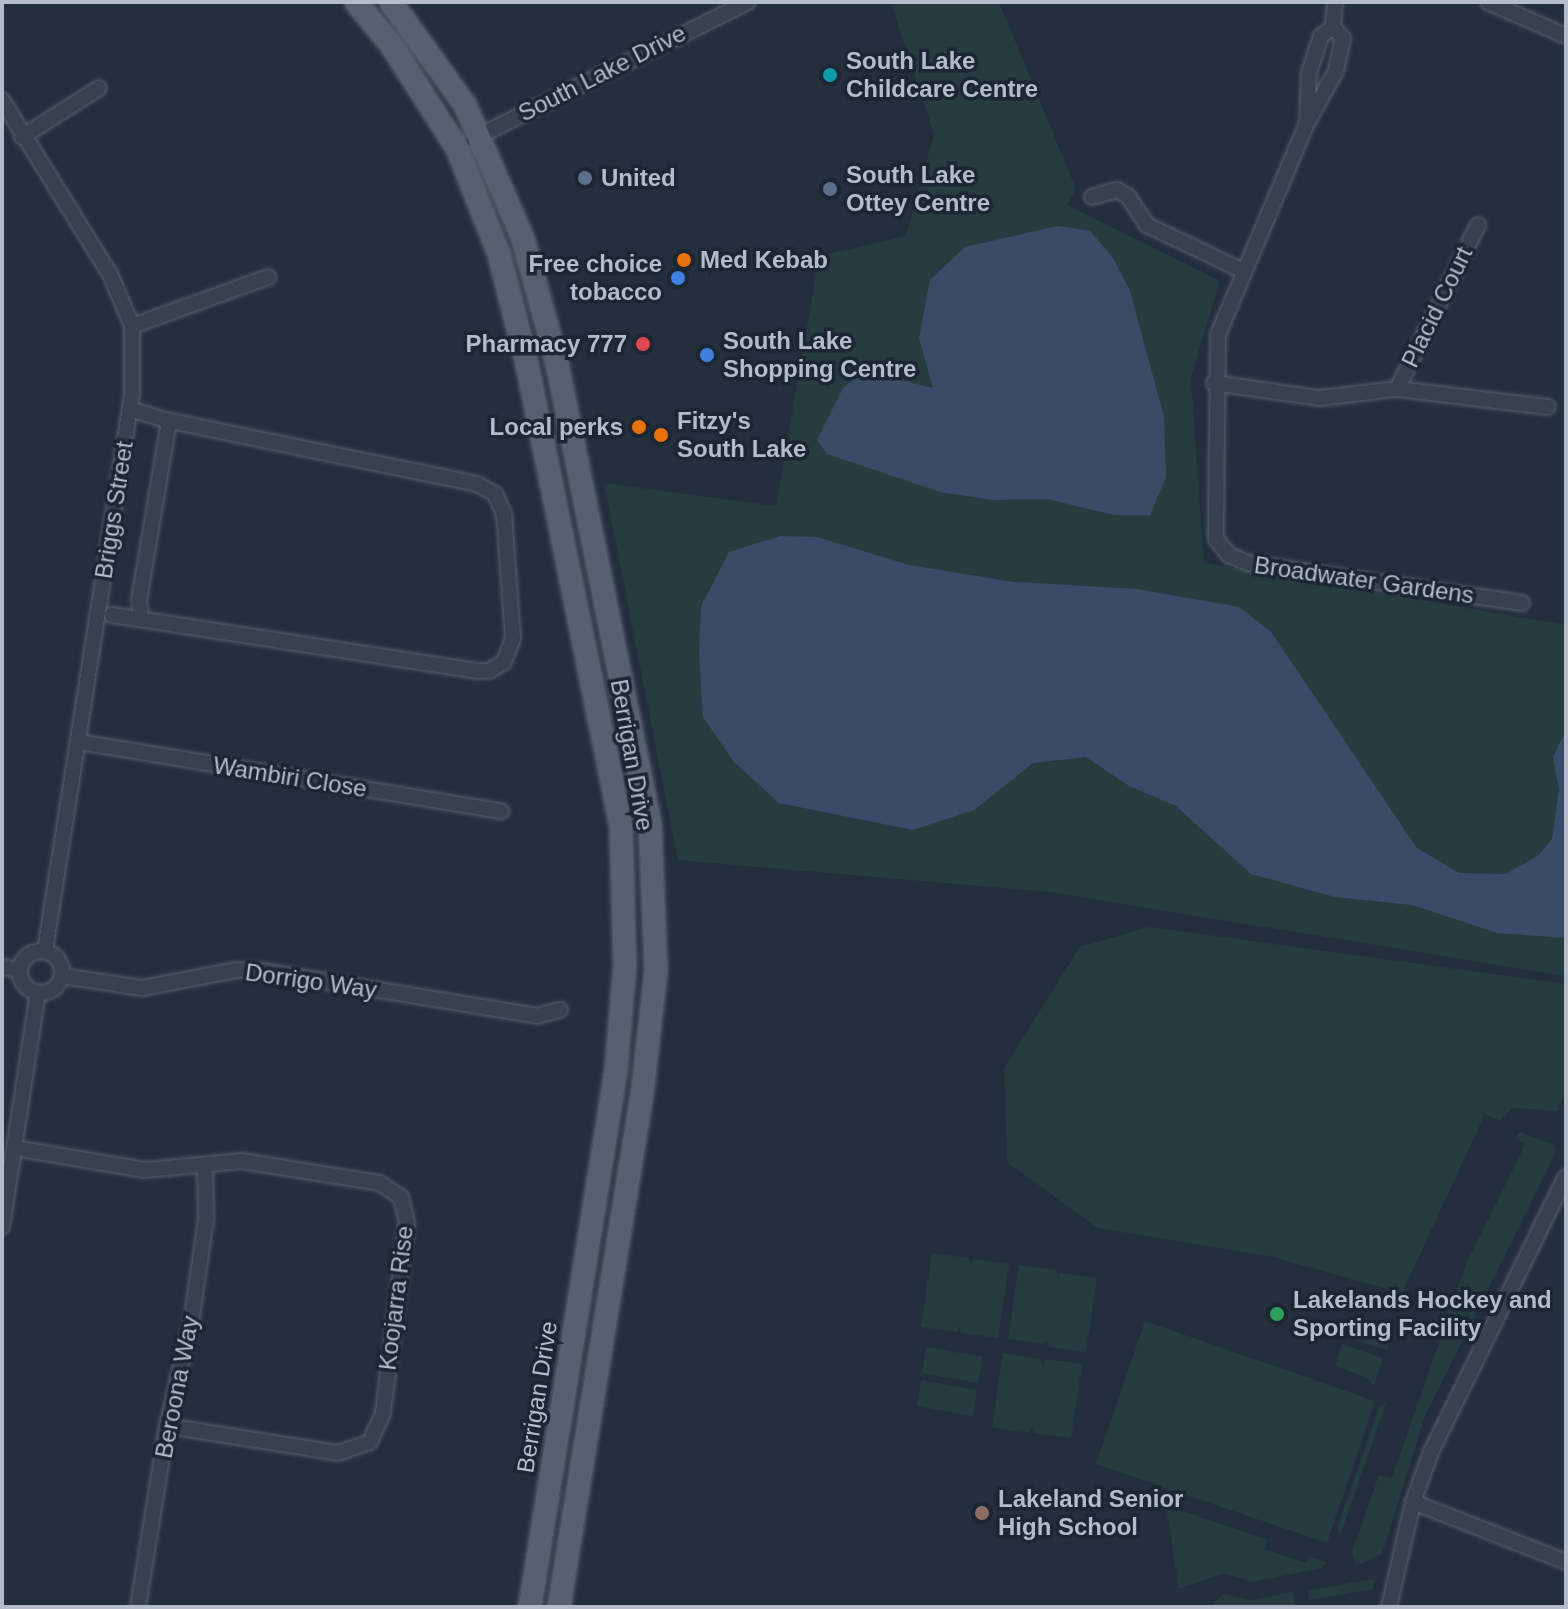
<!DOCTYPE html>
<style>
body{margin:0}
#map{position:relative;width:1568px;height:1609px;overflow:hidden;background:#242f3e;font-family:Helvetica,sans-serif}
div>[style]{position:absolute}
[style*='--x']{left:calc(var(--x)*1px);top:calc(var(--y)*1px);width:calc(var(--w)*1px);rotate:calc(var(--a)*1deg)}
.green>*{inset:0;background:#263c3f}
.water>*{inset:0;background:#394c67}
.roads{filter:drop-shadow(0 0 2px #565f6c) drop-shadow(0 0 2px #565f6c)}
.street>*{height:14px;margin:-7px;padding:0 7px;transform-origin:7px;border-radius:7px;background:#38414e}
.street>.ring{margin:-7px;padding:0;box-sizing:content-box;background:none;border:14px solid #38414e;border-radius:50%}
.primary>*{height:22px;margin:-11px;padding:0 11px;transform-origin:11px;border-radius:11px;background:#56606e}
.dots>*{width:22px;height:22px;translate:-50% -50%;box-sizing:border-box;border:4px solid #1d2633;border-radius:50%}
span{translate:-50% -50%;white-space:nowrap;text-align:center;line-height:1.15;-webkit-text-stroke:7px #1d2633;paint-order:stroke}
.poi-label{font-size:24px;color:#b4bcc9;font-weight:700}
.left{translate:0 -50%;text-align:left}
.right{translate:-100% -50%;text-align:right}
.street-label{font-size:24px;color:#b4bcc9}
.frame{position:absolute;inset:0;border:4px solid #b4bcc9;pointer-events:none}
</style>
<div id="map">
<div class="green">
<div style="clip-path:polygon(891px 2px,999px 2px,1076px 189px,1067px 205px,1220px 281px,1191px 377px,1204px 563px,1566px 625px,1566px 976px,1050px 892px,678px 860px,604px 483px,776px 506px,819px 256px,906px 236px,934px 134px)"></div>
<div style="clip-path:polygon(1149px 927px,1566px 984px,1566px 1092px,1558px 1111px,1513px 1108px,1500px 1121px,1485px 1114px,1402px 1293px,1269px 1256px,1097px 1228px,1007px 1162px,1004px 1068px,1080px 947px)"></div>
<div style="clip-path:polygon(1520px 1132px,1555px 1145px,1556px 1152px,1425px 1416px,1382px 1554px,1356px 1566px,1352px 1552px,1379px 1475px,1392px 1478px,1467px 1262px,1525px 1145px,1514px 1138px)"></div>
<div style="clip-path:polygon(932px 1253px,968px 1258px,971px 1264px,972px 1259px,1009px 1264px,998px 1338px,961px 1333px,959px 1325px,958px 1332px,921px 1327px)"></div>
<div style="clip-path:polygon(1019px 1265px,1056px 1270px,1058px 1279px,1060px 1273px,1097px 1278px,1086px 1352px,1049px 1347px,1046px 1340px,1045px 1344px,1008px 1339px)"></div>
<div style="clip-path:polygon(1353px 1314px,1394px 1327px,1387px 1350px,1345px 1337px)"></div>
<div style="clip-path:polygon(1145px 1321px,1375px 1401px,1327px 1543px,1096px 1464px)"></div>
<div style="clip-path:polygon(1342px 1344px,1383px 1358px,1374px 1386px,1368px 1378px,1335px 1366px)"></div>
<div style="clip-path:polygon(926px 1347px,983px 1357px,978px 1383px,922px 1373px)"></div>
<div style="clip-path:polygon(1003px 1353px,1040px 1359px,1043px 1367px,1045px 1359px,1082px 1364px,1071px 1438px,1034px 1433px,1031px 1426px,1029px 1433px,992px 1427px)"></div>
<div style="clip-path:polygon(921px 1380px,977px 1390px,973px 1416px,917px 1406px)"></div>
<div style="clip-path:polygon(1387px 1401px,1372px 1444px,1340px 1536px,1337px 1527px,1357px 1472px,1379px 1407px)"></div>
<div style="clip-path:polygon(1131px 1493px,1268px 1540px,1265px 1549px,1306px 1563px,1309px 1556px,1326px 1562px,1322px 1568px,1252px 1582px,1224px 1573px,1179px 1589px,1167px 1512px)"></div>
<div style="clip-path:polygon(1374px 1579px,1373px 1589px,1308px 1600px,1309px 1590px)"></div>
<div style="clip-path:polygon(1293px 1592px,1295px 1605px,1284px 1607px,1210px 1607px,1223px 1594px,1251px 1600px)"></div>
</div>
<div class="water">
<div style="clip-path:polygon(1058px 226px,1090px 231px,1113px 258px,1130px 291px,1164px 417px,1166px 477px,1150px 515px,1114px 515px,1047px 499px,993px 500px,940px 492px,827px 454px,817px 440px,843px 388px,864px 371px,933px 388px,919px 338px,930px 280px,965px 247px)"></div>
<div style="clip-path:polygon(780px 536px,817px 537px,909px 565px,1014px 582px,1137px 589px,1239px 607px,1271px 632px,1417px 848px,1459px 873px,1506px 874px,1539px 855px,1552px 839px,1559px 790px,1553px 757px,1566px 731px,1566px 938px,1497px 933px,1412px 905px,1335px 897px,1251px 874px,1176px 806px,1129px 786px,1086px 757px,1033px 763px,974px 810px,913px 830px,779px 803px,734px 762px,703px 717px,699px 654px,701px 606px,729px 552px)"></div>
</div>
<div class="roads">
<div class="street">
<div style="--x:1335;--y:2;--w:25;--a:95"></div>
<div style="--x:1333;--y:27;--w:15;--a:48"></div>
<div style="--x:1343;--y:38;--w:34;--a:102"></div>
<div style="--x:1336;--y:71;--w:60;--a:119.1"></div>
<div style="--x:1307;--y:123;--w:230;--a:112.8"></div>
<div style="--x:1218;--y:335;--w:204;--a:90.6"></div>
<div style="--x:1216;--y:539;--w:21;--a:51"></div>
<div style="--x:1229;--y:555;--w:21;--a:23"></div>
<div style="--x:1248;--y:563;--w:277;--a:8.3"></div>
<div style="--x:1488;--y:2;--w:85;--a:23.6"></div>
<div style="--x:2;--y:100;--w:205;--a:58.2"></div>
<div style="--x:110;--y:274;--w:56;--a:67.1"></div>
<div style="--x:132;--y:326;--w:68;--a:90"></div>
<div style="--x:132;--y:394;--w:564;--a:98.88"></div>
<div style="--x:1307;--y:123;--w:50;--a:-87.7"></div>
<div style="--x:1309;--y:73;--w:39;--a:-72"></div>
<div style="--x:1321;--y:36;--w:15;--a:-37"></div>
<div style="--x:22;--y:137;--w:91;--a:-32.5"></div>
<div style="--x:473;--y:139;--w:307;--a:-26.5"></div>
<div style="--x:1092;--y:197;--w:26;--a:-16"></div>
<div style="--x:1117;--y:190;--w:13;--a:29"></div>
<div style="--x:1128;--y:196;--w:35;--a:57"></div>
<div style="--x:1147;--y:225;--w:106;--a:25.6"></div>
<div style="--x:132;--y:326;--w:145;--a:-19.8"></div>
<div style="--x:1214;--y:383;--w:107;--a:8.1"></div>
<div style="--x:1320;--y:398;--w:78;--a:-6.7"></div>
<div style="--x:1397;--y:389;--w:152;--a:6.8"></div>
<div style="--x:1397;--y:389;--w:183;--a:-63.7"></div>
<div style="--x:130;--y:409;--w:41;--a:17.1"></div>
<div style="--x:112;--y:615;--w:369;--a:8.7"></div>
<div style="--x:477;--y:671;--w:12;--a:0"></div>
<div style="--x:489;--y:671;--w:17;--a:-31"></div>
<div style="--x:504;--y:662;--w:25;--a:-69"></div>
<div style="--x:513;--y:639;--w:125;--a:-94.1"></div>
<div style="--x:504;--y:514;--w:22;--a:-114"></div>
<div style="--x:495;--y:494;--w:21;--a:-151"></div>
<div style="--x:477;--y:484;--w:314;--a:-168.4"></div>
<div style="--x:169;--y:421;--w:181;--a:99.5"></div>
<div style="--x:139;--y:600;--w:19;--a:84"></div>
<div style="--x:79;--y:742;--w:428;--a:9.3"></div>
<div class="ring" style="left:20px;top:951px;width:28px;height:28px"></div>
<div style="--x:2;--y:967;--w:17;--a:10"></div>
<div style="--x:62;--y:976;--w:81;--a:8.5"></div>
<div style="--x:142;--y:988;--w:96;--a:-10.8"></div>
<div style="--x:236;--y:970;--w:27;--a:2"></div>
<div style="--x:263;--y:971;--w:278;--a:9.3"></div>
<div style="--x:537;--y:1016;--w:24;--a:-15"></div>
<div style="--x:15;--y:1148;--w:132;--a:9.6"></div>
<div style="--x:145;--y:1170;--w:97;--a:-5.3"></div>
<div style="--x:242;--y:1161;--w:140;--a:9.1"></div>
<div style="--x:380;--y:1183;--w:25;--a:34"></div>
<div style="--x:401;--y:1197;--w:26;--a:77"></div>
<div style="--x:407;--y:1222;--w:193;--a:97.2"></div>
<div style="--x:383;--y:1413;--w:32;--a:114"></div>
<div style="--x:370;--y:1442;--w:34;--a:161"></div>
<div style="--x:338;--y:1453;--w:173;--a:-171"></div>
<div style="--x:2;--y:1227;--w:237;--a:-81.3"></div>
<div style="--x:1413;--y:1502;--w:164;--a:21.4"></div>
<div style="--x:138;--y:1607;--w:183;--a:-80.9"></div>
<div style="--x:167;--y:1426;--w:105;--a:-76.8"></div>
<div style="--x:191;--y:1324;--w:106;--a:-81.9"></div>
<div style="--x:206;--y:1219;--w:53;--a:-91.1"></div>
<div style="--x:1389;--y:1607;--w:108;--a:-77.1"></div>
<div style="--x:1413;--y:1502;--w:53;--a:-70.2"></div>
<div style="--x:1431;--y:1452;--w:306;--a:-63.9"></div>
</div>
<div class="primary">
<div style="--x:356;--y:2;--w:57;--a:50.7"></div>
<div style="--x:392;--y:46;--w:121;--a:57.5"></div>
<div style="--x:457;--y:148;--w:114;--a:68.4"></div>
<div style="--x:499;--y:254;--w:114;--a:75.7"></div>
<div style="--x:527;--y:364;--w:471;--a:78.5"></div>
<div style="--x:621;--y:826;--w:140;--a:88.4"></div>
<div style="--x:625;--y:966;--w:105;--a:94.9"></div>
<div style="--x:616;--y:1071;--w:543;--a:99.12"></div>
<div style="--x:391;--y:2;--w:127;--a:54.3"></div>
<div style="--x:465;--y:105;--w:146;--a:66.6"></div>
<div style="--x:523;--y:239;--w:129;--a:74.7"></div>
<div style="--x:557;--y:363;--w:469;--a:78.6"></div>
<div style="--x:650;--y:823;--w:147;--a:87.7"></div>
<div style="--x:656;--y:970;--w:125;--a:96.4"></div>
<div style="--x:642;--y:1094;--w:520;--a:99.19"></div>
</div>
</div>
<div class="dots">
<div style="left:830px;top:75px;background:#0f9aa8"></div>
<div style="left:585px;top:178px;background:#5c6f8a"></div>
<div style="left:830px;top:189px;background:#5c6f8a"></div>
<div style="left:684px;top:260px;background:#e8710a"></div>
<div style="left:678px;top:278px;background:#3f7fe0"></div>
<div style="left:643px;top:344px;background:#e0444e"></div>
<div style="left:707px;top:355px;background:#3f7fe0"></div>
<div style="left:639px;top:427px;background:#e8710a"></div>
<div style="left:661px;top:435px;background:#e8710a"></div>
<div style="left:1277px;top:1314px;background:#2e9e5b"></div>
<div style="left:982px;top:1513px;background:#8d6e63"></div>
</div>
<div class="poi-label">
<span class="left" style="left:846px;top:75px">South Lake<br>Childcare Centre</span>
<span class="left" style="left:846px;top:189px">South Lake<br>Ottey Centre</span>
<span class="left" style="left:601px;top:178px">United</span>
<span class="left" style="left:700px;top:260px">Med Kebab</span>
<span class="right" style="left:662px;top:278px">Free choice<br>tobacco</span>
<span class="left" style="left:723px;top:355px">South Lake<br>Shopping Centre</span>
<span class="right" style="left:627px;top:344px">Pharmacy 777</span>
<span class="left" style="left:677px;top:435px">Fitzy's<br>South Lake</span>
<span class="right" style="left:623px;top:427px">Local perks</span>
<span class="left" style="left:1293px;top:1314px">Lakelands Hockey and<br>Sporting Facility</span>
<span class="left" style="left:998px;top:1513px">Lakeland Senior<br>High School</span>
</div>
<div class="street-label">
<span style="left:602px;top:73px;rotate:-27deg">South Lake Drive</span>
<span style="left:1437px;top:307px;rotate:-64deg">Placid Court</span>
<span style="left:114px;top:510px;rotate:-81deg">Briggs Street</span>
<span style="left:1364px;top:580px;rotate:8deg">Broadwater Gardens</span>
<span style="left:632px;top:755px;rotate:80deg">Berrigan Drive</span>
<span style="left:290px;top:777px;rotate:9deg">Wambiri Close</span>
<span style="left:311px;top:981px;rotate:8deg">Dorrigo Way</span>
<span style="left:396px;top:1298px;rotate:-83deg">Koojarra Rise</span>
<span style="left:177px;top:1387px;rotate:-79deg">Beroona Way</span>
<span style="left:537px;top:1397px;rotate:-81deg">Berrigan Drive</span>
</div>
<div class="frame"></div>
</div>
